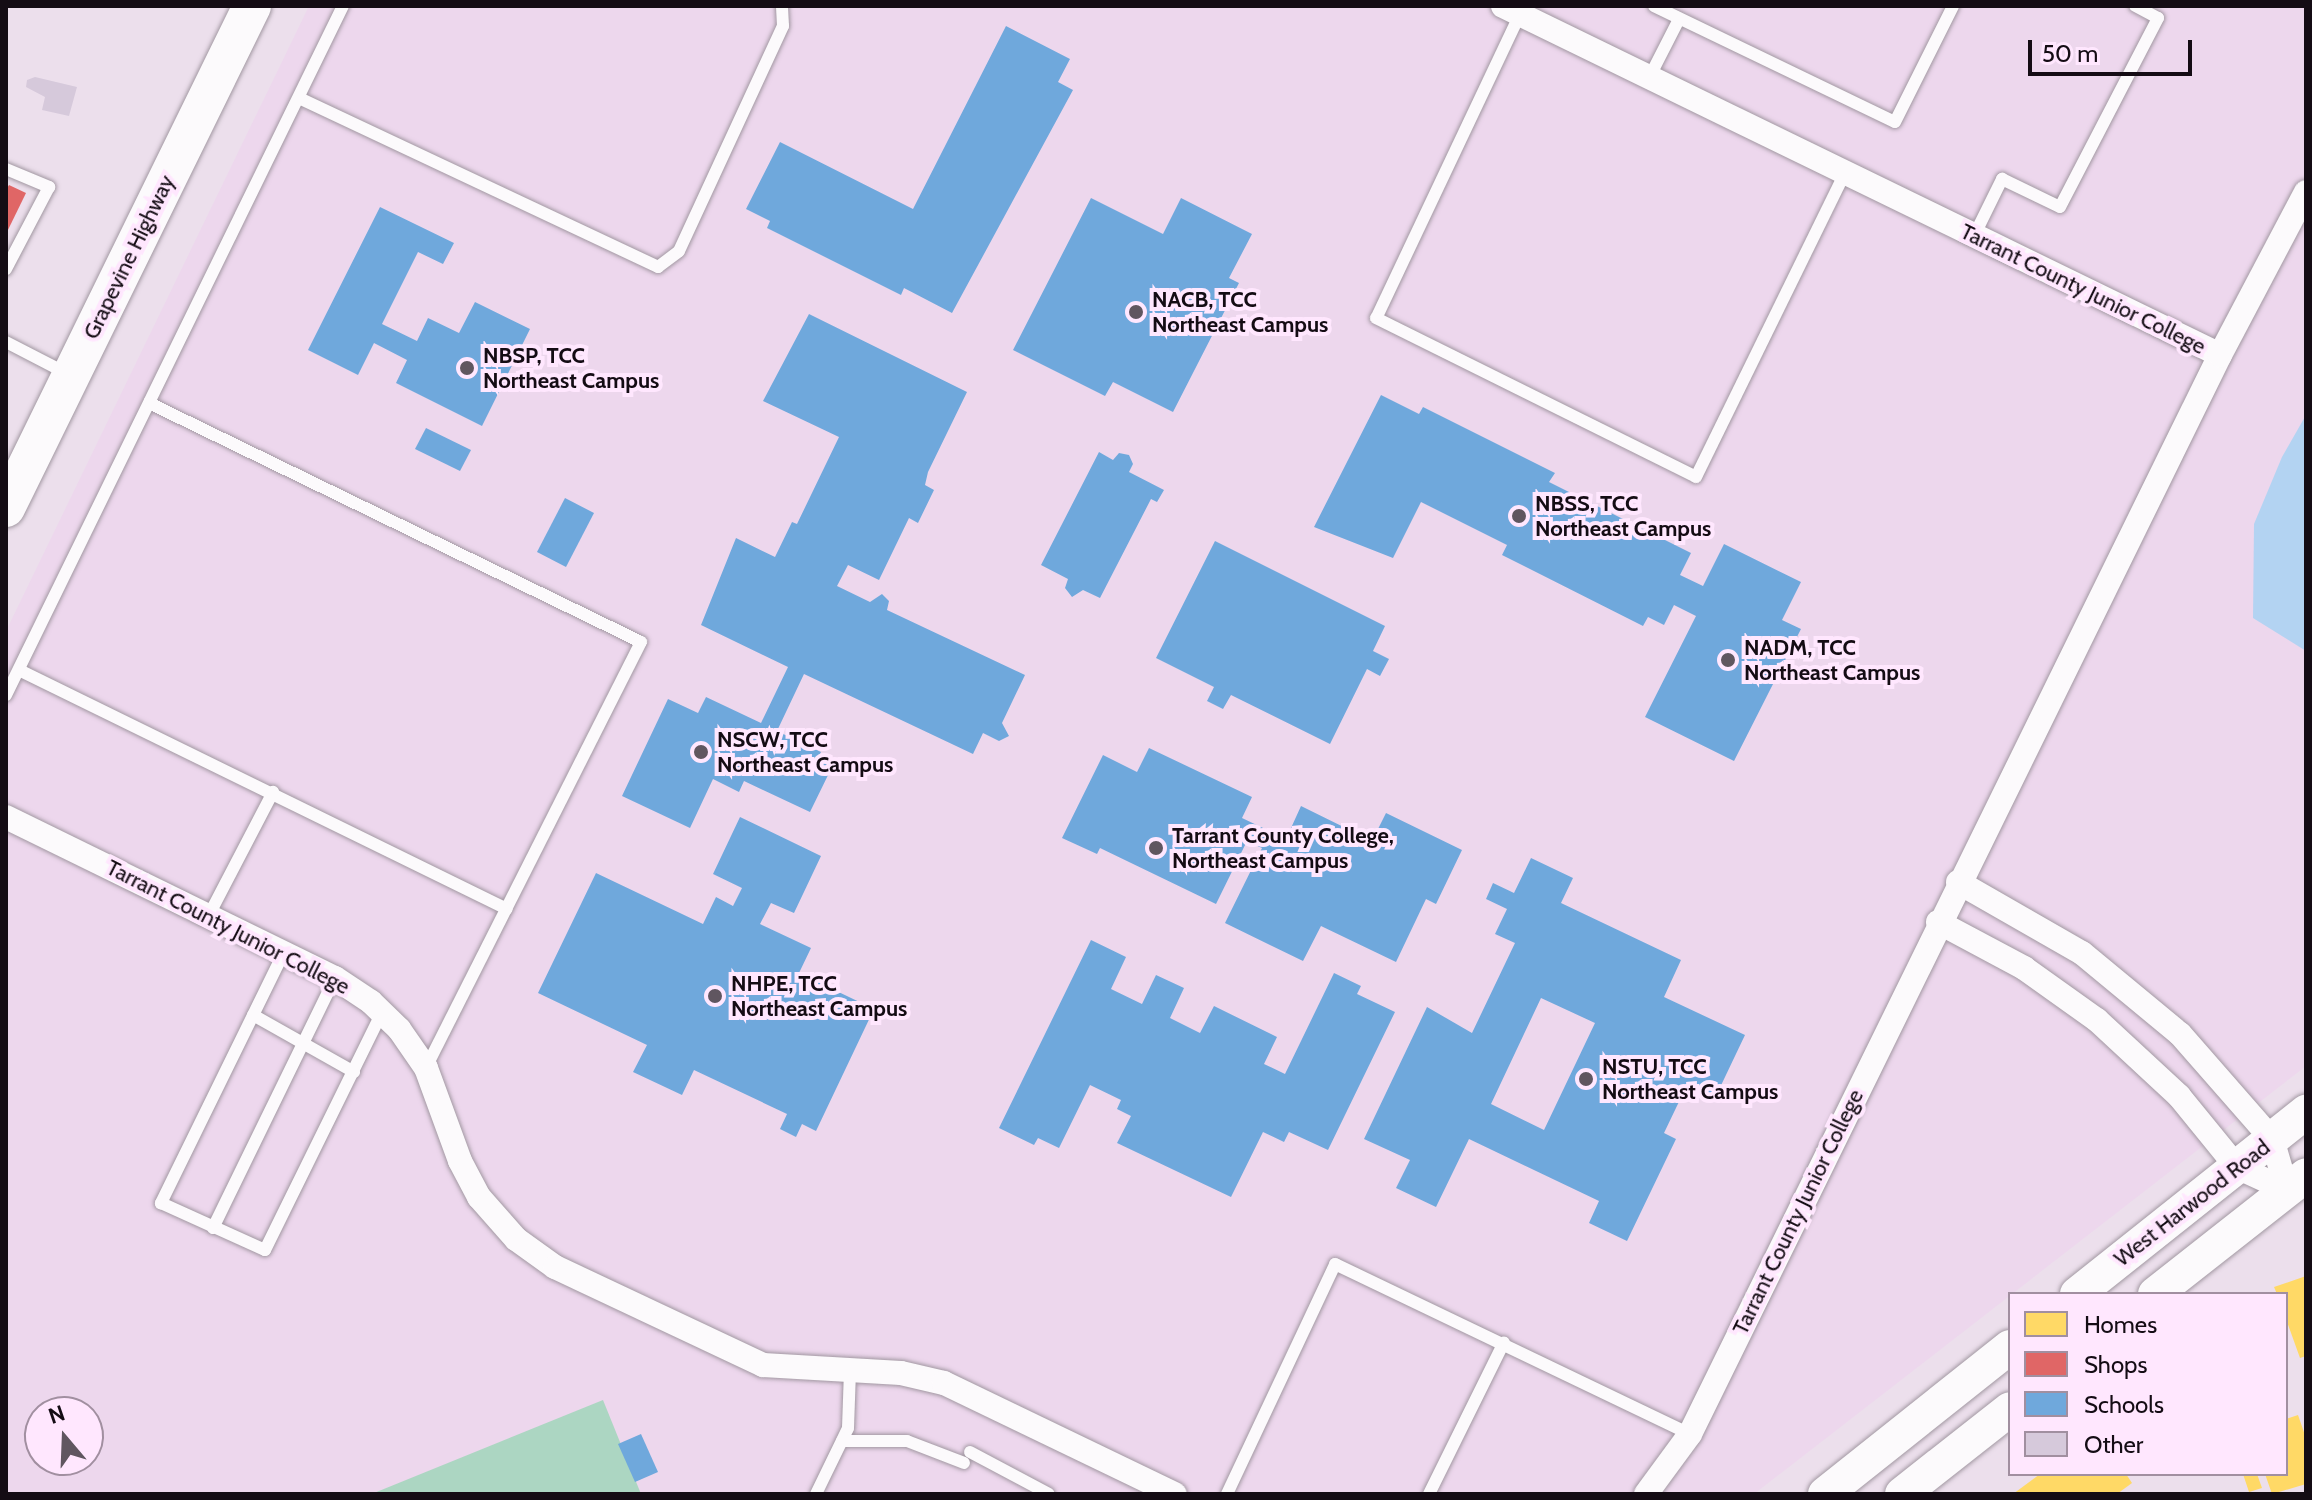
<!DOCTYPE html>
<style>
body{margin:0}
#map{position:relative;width:2312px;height:1500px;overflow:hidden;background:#ecdfec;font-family:Cabin,sans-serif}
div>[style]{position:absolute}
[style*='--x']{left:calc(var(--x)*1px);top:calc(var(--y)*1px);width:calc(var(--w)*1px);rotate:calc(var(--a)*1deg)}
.built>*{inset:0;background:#edd7ed}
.green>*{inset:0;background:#acd6c2}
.water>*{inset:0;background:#b3d3f2}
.homes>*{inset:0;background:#ffd966}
.shops>*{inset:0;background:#e06666}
.schools>*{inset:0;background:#6fa8dc}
.building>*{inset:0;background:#d6c9db}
.roads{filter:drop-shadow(0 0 2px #a298a2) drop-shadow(0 0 2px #a298a2)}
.lane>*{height:12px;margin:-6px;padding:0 6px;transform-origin:6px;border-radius:6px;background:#fcfafc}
.street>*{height:24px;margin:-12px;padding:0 12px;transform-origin:12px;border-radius:12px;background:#fcfafc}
.secondary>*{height:34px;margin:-17px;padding:0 17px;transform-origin:17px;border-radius:17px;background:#fcfafc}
.primary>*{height:38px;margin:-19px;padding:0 19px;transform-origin:19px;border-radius:19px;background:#fcfafc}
.dots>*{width:22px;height:22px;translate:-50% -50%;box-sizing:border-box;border:4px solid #ffe7fe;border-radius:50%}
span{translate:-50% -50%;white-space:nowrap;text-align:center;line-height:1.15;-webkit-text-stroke:8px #ffe7fe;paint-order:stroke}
.street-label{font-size:22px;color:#140c14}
.poi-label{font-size:22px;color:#140c14;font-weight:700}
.left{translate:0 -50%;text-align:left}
.frame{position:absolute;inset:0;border:8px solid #140c14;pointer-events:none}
.legend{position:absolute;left:2008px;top:1292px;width:280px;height:184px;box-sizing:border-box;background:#ffe7fe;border:2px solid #a18fa0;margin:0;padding:10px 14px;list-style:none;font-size:24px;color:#140c14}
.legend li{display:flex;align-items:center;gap:16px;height:40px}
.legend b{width:40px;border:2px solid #a18fa0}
.north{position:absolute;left:24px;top:1396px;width:80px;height:80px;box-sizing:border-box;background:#ffe7fe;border:2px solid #a18fa0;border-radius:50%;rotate:341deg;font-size:22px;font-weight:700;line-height:32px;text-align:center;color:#140c14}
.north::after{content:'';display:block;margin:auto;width:28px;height:36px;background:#605660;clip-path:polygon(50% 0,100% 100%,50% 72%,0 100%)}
.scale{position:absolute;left:2028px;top:40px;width:164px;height:36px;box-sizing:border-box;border:4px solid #140c14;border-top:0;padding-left:10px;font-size:24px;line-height:28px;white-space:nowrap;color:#140c14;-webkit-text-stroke:6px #ffe7fe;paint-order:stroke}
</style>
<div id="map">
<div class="built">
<div style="clip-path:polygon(evenodd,309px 6px,2306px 6px,2306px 1066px,1754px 1494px,6px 1494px,6px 631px,309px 6px,40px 1412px,88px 1412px,88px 1460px,40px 1460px,40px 1412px)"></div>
</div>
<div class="green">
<div style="clip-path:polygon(603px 1400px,641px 1494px,374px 1493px)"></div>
</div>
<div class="water">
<div style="clip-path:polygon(2306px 415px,2306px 651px,2253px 618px,2254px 524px,2282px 457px)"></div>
</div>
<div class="homes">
<div style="clip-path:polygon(2306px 1276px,2306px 1356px,2300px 1358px,2286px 1319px,2286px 1294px,2277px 1294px,2274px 1287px)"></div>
<div style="clip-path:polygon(2298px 1415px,2306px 1438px,2306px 1484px,2272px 1494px,2265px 1474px,2286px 1474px,2286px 1419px)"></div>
<div style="clip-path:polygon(2040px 1474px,2126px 1474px,2132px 1483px,2117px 1494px,2013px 1494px)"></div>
<div style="clip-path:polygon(2243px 1474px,2257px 1474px,2262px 1488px,2249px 1492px)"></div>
</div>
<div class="shops">
<div style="clip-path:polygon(9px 185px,26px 193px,6px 234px,6px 190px)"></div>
</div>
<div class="schools">
<div style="clip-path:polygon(1006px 26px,1070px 59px,1058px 82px,1073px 90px,952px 313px,904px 288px,901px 295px,767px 228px,770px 221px,746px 209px,780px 142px,913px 209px)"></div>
<div style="clip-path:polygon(1091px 198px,1163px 234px,1181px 198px,1252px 234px,1229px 278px,1239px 283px,1173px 412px,1113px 382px,1105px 396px,1013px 350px)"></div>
<div style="clip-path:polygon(380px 207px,454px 243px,443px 264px,418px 252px,382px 324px,417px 341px,428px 318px,459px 333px,475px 302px,530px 329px,482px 426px,396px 383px,407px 360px,374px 343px,358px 375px,308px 350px)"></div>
<div style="clip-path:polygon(809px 314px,967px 392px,928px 472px,925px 485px,934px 490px,918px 523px,909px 518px,879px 580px,848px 565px,837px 586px,870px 602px,882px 594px,889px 601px,887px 610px,1025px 675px,1002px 723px,1009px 736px,999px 741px,983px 733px,973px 754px,804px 674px,777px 731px,821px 752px,817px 760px,832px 767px,810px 812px,744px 781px,739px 792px,713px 779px,690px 828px,622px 796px,668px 699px,698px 713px,706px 697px,761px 723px,788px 667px,701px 625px,736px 538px,775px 557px,792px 522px,797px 524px,839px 437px,763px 401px)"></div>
<div style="clip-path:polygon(1381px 395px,1419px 414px,1423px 407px,1555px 473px,1549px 482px,1691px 553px,1680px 575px,1703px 586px,1724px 544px,1801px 582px,1782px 620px,1801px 629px,1734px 761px,1645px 717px,1696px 616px,1674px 605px,1664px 625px,1648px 617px,1643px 626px,1502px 555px,1507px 545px,1421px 502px,1393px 558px,1314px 527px)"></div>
<div style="clip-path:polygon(426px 428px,471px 450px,460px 471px,415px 449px)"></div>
<div style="clip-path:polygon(1099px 452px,1113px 460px,1119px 453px,1129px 455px,1133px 464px,1129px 472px,1164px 490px,1157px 502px,1151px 499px,1100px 598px,1083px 590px,1072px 597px,1065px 588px,1068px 579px,1041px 565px)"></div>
<div style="clip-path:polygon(565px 498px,594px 513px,566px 567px,537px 552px)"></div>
<div style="clip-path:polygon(1215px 541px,1385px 626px,1373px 651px,1389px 659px,1380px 676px,1367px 669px,1330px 744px,1231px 695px,1223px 709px,1207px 701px,1214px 687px,1156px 658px)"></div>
<div style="clip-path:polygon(1149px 748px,1252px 797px,1242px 818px,1286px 839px,1301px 806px,1372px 841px,1386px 813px,1462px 850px,1436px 904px,1426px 899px,1396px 962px,1321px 926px,1303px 961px,1225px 923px,1262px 848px,1247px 841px,1216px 904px,1100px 848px,1097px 854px,1062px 838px,1103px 755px,1137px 772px)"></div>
<div style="clip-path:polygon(740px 817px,821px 856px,794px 913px,771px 903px,760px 924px,811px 948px,799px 973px,874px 1009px,816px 1131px,802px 1124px,796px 1137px,780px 1129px,787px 1114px,694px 1070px,682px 1095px,633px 1072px,647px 1045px,538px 993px,596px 873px,703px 924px,716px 897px,733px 906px,742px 888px,713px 874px)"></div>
<div style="clip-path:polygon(evenodd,1531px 858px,1573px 878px,1561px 903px,1681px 960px,1664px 997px,1745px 1035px,1715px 1098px,1687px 1085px,1664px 1133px,1676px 1139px,1627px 1241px,1589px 1223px,1599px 1201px,1469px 1139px,1436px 1207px,1396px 1188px,1410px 1160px,1364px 1139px,1427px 1007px,1472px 1033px,1515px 943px,1495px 934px,1507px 909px,1486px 899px,1493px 883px,1514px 893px,1531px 858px,1541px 998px,1595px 1023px,1544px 1130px,1491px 1104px,1541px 998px)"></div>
<div style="clip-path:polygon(1091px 940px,1126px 957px,1111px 989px,1142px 1004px,1156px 975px,1184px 988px,1170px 1018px,1200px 1033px,1214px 1006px,1277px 1037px,1264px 1064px,1285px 1074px,1334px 973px,1361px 986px,1357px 994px,1395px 1012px,1328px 1150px,1289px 1132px,1284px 1142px,1263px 1132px,1231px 1197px,1117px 1143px,1131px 1116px,1117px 1109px,1121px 1100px,1090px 1085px,1059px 1148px,1038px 1138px,1034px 1145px,999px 1128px)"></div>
<div style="clip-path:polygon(641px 1434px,658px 1472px,635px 1482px,618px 1444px)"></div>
</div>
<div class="building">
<div style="clip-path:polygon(35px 77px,77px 87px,69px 116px,42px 110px,45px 97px,26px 87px,27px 80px)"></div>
</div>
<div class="roads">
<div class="lane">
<div style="--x:1654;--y:6;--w:267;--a:25.7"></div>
<div style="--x:1895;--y:122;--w:130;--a:-63.4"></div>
<div style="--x:1520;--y:14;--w:336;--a:115.3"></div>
<div style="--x:1376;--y:318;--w:357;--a:26.4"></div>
<div style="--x:1696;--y:477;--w:339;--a:-63.9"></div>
<div style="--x:1649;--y:78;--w:66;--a:-63"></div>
<div style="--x:299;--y:98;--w:397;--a:25.2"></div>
<div style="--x:658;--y:267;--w:26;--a:-37"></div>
<div style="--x:679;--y:251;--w:248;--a:-65.2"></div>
<div style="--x:783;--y:26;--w:20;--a:-93"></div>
<div style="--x:6;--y:169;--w:47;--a:22.7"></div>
<div style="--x:49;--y:187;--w:93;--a:117.7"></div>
<div style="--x:1974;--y:236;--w:64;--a:-63.8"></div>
<div style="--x:2002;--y:179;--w:64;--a:25.8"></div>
<div style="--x:2060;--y:207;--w:213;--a:-62.6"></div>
<div style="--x:2158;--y:18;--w:26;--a:-152"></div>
<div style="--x:6;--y:342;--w:70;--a:27.3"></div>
<div style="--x:149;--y:403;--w:547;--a:25.91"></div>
<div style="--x:641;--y:642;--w:477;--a:116.8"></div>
<div style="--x:19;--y:670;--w:543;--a:26.09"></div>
<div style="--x:6;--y:695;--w:767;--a:-63.94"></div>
<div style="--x:209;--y:915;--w:139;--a:-62.5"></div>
<div style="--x:284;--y:952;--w:280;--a:116.1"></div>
<div style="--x:161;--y:1203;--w:114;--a:24.3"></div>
<div style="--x:265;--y:1250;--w:265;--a:-63.8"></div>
<div style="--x:253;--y:1015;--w:116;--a:29.4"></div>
<div style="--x:213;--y:1228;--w:278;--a:-64"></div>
<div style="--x:842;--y:1441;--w:65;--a:0"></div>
<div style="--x:907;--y:1441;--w:61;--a:21.1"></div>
<div style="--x:970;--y:1452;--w:89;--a:28"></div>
<div style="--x:816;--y:1494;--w:73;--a:-64.1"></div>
<div style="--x:848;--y:1428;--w:58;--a:-88"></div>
<div style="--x:1227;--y:1494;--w:254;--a:-64.8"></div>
<div style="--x:1335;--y:1264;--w:394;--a:25.6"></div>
<div style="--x:1429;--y:1494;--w:169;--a:-63.7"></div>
</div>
<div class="street">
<div style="--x:1503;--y:6;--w:797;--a:25.95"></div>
<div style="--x:2220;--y:355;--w:1202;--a:116.16"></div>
<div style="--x:1690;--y:1434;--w:74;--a:126.3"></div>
<div style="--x:2220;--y:355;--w:184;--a:-62.2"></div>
<div style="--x:6;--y:817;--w:366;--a:26.1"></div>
<div style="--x:335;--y:978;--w:43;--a:33.7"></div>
<div style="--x:371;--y:1002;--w:39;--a:44"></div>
<div style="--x:399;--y:1029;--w:47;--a:55.3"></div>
<div style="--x:426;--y:1068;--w:99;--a:69.9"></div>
<div style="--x:460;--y:1161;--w:41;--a:62.2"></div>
<div style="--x:479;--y:1197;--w:56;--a:48.6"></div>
<div style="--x:516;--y:1239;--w:48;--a:35.7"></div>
<div style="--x:555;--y:1267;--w:230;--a:25.2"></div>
<div style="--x:763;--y:1365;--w:138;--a:3.3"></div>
<div style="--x:901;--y:1373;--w:44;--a:13.1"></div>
<div style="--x:944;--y:1383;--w:256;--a:25.7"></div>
<div style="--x:1958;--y:882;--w:143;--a:29.8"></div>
<div style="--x:2082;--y:953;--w:127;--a:39.6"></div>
<div style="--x:2180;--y:1034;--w:140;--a:48.8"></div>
<div style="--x:2272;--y:1139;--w:53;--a:73.6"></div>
<div style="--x:1938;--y:922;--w:98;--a:28.1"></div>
<div style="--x:2024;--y:968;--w:90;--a:35.5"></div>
<div style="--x:2097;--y:1020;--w:112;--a:42.8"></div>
<div style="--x:2179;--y:1096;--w:92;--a:50.8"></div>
<div style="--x:2237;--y:1167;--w:55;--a:24.7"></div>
</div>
<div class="secondary">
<div style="--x:2077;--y:1294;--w:293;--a:-38.5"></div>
<div style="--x:2155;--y:1294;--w:192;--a:-38.2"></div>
<div style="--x:1825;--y:1494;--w:236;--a:-38.5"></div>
<div style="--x:1902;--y:1494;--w:137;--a:-38.2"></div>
</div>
<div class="primary">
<div style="--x:6;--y:508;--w:559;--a:-63.89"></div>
</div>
</div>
<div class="dots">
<div style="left:1136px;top:312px;background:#605660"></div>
<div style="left:467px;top:368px;background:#605660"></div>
<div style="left:1519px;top:516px;background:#605660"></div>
<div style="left:1728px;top:660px;background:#605660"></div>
<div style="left:701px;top:752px;background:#605660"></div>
<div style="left:1156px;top:848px;background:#605660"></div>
<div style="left:715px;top:996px;background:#605660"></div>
<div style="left:1586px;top:1079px;background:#605660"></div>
</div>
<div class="street-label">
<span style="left:129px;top:257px;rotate:-64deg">Grapevine Highway</span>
<span style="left:2083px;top:289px;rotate:26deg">Tarrant County Junior College</span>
<span style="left:228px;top:927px;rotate:27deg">Tarrant County Junior College</span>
<span style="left:2192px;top:1203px;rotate:-38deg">West Harwood Road</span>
<span style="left:1798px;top:1212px;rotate:-64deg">Tarrant County Junior College</span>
</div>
<div class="poi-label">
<span class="left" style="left:1152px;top:312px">NACB, TCC<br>Northeast Campus</span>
<span class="left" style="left:483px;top:368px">NBSP, TCC<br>Northeast Campus</span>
<span class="left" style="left:1535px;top:516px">NBSS, TCC<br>Northeast Campus</span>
<span class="left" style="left:1744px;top:660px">NADM, TCC<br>Northeast Campus</span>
<span class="left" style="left:717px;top:752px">NSCW, TCC<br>Northeast Campus</span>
<span class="left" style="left:1172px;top:848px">Tarrant County College,<br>Northeast Campus</span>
<span class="left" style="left:731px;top:996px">NHPE, TCC<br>Northeast Campus</span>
<span class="left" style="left:1602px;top:1079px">NSTU, TCC<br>Northeast Campus</span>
</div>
<div class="frame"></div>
<ul class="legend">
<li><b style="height:22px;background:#ffd966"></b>Homes</li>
<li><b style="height:22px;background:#e06666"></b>Shops</li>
<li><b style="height:22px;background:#6fa8dc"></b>Schools</li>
<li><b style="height:22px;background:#d6c9db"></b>Other</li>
</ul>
<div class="north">N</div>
<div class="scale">50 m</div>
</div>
